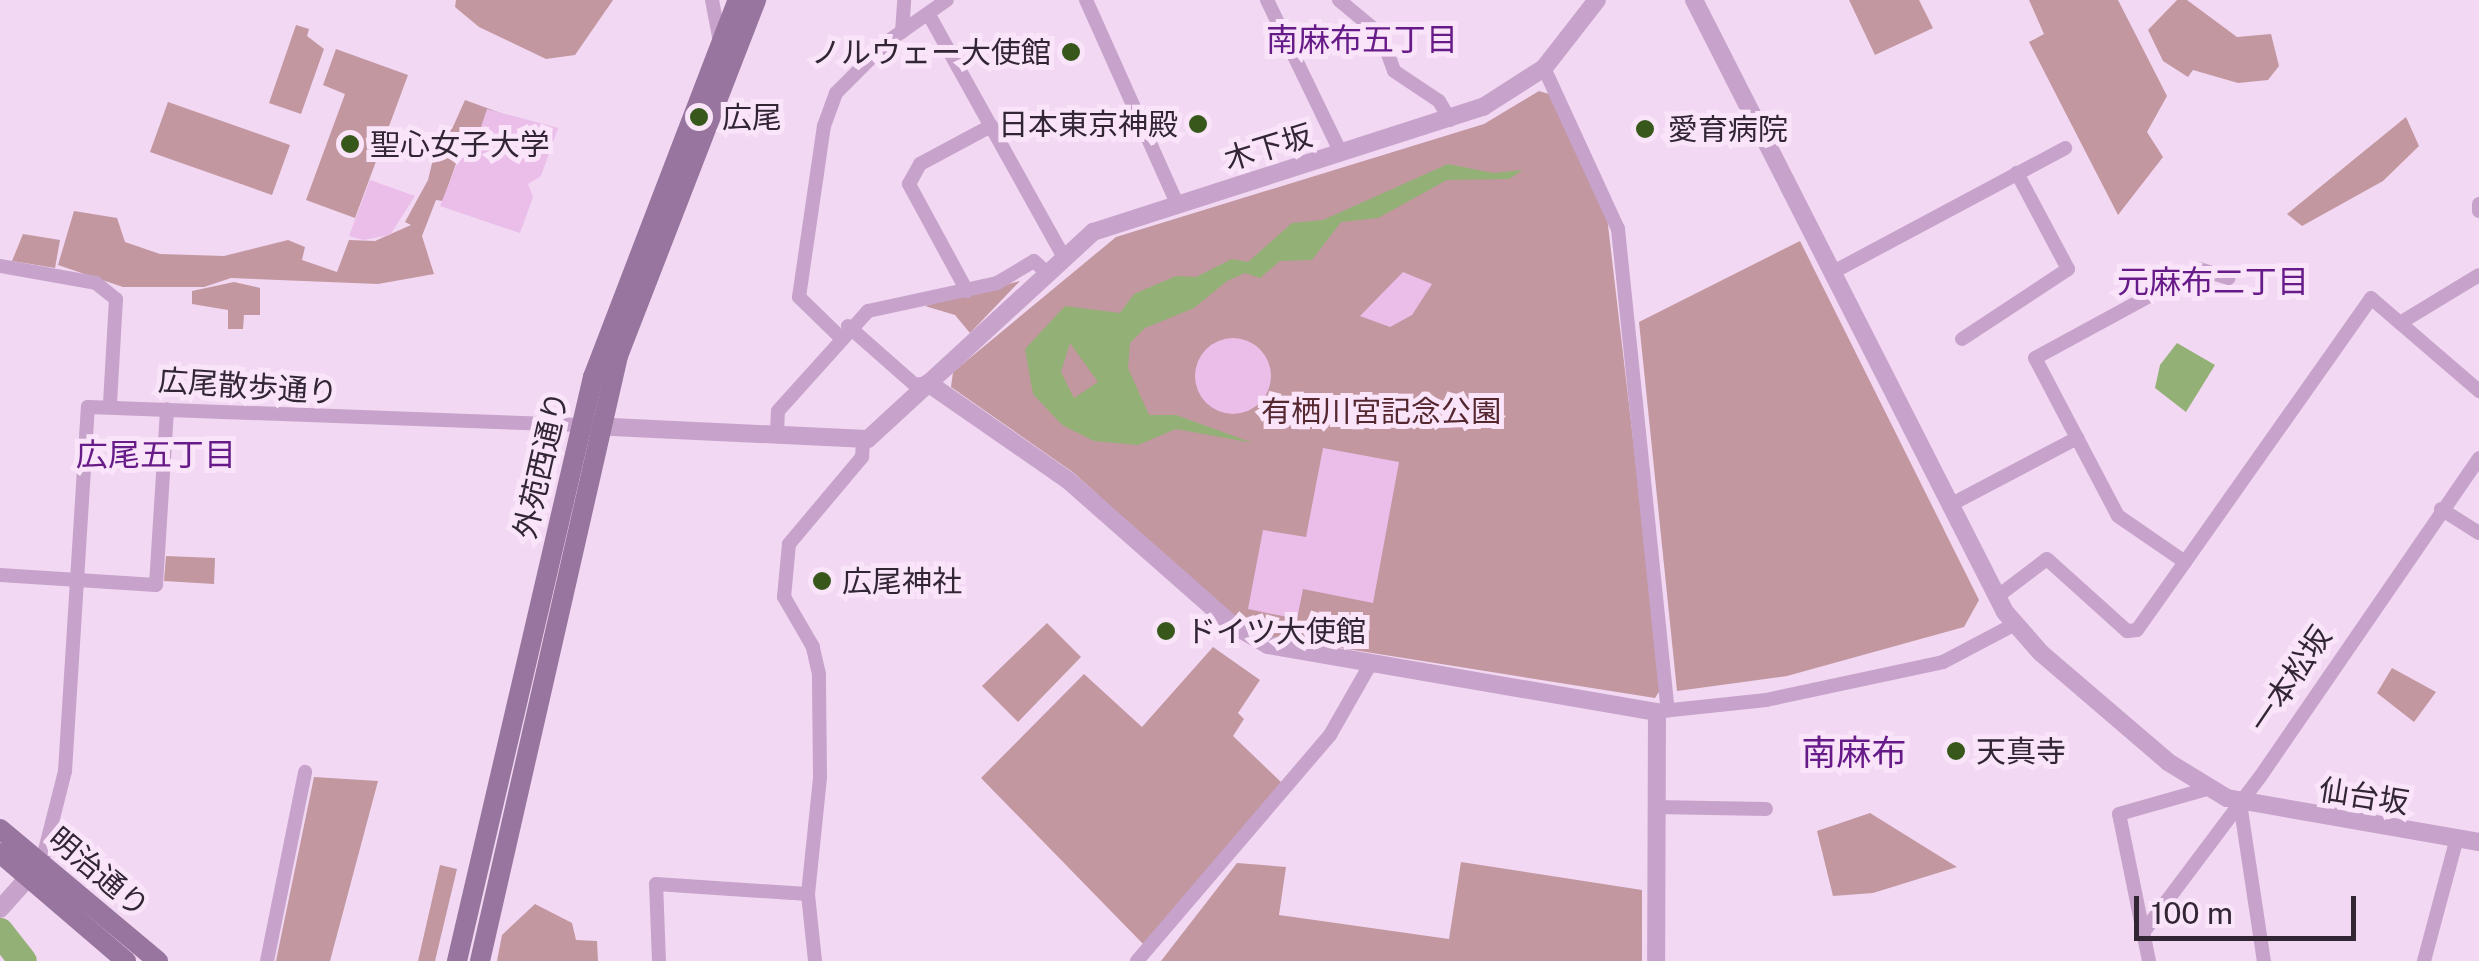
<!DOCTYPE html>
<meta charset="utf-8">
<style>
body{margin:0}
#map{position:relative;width:2479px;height:961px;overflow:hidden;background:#f2d8f2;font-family:"Public Sans","Noto Sans JP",sans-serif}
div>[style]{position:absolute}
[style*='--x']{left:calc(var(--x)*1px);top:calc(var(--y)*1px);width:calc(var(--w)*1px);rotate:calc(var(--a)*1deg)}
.green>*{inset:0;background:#c297a0}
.plaza>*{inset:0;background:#ebbeea}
.round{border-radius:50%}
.water>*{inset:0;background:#93b076}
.river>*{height:28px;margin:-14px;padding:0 14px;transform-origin:14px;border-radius:14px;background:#93b076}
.minor>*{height:14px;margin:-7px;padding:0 7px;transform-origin:7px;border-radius:7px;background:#c7a3cb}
.tertiary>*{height:18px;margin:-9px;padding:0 9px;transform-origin:9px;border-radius:9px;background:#c7a3cb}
.secondary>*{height:20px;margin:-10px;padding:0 10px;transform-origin:10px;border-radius:10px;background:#97759e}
.dots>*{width:28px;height:28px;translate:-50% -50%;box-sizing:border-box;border:5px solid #fae4fa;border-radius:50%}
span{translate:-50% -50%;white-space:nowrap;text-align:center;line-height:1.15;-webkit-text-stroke:10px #fae4fa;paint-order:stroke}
.poi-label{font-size:30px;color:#322635}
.right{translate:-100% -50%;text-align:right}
.left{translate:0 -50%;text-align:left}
.street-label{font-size:30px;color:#322635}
.park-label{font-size:30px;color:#552830}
.neighbourhood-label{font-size:32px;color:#671b88}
.quarter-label{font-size:35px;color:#671b88}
.scale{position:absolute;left:2134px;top:896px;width:222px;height:45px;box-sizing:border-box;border:5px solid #322635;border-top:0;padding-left:12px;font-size:30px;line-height:35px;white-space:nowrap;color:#322635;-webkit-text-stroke:8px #fae4fa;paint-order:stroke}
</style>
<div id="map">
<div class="green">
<div style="clip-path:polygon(456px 0,613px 0,575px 55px,546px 59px,479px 27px,455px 7px)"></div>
<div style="clip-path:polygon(1849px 0,1919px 0,1933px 28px,1875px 55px)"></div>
<div style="clip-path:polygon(2029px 0,2118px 0,2167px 96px,2147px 132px,2163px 157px,2118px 215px,2029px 42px,2044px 34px)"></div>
<div style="clip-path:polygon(2177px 0,2187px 0,2237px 37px,2271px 34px,2279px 66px,2268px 80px,2238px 83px,2193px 70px,2188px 77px,2163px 61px,2148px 30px)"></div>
<div style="clip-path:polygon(296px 25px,309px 29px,307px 36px,324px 49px,301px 114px,269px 103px)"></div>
<div style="clip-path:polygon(336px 49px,408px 75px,355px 218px,306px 200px,345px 94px,323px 85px)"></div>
<div style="clip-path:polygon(1539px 91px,1549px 94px,1606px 208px,1662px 687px,1655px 698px,1272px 637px,1235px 620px,1074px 473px,951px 387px,953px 372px,1116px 237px,1484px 124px)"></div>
<div style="clip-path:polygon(465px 100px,506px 115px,472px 153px,460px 152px,443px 201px,436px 200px,422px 236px,434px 274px,378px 284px,231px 278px,204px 287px,123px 287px,58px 265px,74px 211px,117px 218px,125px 242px,160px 254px,224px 256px,288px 240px,305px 247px,302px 260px,337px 272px,349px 240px,375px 241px,411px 225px,405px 222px,428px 180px,441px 126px,452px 129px)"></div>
<div style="clip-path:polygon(168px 102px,290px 145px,272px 195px,150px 152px)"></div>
<div style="clip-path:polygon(2406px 117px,2419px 146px,2383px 181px,2302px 226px,2287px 214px)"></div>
<div style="clip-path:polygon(23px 234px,60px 240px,55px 268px,12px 261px)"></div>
<div style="clip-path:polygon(1800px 241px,1979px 600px,1964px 627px,1787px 676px,1677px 691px,1639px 322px)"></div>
<div style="clip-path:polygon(1020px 281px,970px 333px,955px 315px,925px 306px)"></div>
<div style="clip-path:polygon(234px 282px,260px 288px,260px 315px,244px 315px,243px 329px,228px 329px,228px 310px,192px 304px,192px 291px)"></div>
<div style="clip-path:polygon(166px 556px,215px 558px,214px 584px,164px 581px)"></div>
<div style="clip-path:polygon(1047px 623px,1081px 657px,1018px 722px,982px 686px)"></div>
<div style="clip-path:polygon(1213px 647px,1260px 680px,1238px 713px,1244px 719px,1233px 736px,1282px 783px,1144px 945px,981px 778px,1084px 674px,1142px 727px)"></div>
<div style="clip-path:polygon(2392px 668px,2436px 692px,2414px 722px,2377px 693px)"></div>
<div style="clip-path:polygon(314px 777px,378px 781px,330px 961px,276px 961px)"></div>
<div style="clip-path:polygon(1870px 813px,1957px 867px,1873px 893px,1833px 896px,1817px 831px)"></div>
<div style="clip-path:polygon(1461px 862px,1642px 890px,1642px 961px,1161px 961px,1237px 863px,1286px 867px,1279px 915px,1449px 939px)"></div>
<div style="clip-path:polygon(440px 865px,457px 869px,435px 961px,418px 961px)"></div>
<div style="clip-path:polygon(535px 904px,572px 923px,576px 940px,597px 941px,598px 961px,497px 961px,502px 935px)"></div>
</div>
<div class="plaza">
<div style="clip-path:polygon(487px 109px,558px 128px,541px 176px,528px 184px,533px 197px,520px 233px,440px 206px,461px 153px,473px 151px)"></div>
<div style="clip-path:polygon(370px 180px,415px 196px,390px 235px,363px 240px,349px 236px)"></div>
<div style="clip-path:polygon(1403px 272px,1432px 284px,1412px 315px,1390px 327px,1360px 316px)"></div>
<div class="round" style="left:1195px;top:338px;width:76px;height:76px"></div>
<div style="clip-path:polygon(1323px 448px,1399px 462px,1373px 603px,1303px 589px,1297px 619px,1248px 609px,1263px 530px,1306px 537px)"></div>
</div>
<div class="water">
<div style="clip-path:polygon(evenodd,1448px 164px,1493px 173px,1523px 170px,1509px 179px,1447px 180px,1378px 218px,1341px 222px,1312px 260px,1280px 261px,1260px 278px,1245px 273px,1227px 281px,1194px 308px,1145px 328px,1130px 343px,1128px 368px,1149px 415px,1176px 415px,1253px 443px,1176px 429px,1138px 445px,1094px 441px,1062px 425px,1033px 394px,1025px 349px,1065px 306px,1120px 313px,1134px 294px,1176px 276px,1196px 277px,1232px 259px,1248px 262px,1292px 223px,1323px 220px,1448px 164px,1070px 343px,1098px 382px,1074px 398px,1061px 372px,1070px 343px)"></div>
<div style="clip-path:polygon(2177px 343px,2215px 365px,2186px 412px,2155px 388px,2160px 365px)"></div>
</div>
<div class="river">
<div style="--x:0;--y:932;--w:37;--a:52"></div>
</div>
<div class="minor">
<div style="--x:712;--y:0;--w:43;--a:79.2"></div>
<div style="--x:1086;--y:0;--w:222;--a:65.9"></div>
<div style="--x:1267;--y:0;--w:170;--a:64.2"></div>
<div style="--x:1339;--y:0;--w:55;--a:39.8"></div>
<div style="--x:1381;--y:35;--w:38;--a:70"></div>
<div style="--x:1394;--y:71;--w:54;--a:33.7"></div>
<div style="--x:1439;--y:101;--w:22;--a:60"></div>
<div style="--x:929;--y:15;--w:276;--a:60.9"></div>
<div style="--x:902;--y:32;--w:32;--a:-86"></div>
<div style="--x:1544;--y:68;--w:177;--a:65.3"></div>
<div style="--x:1618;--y:229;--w:484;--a:84.1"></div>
<div style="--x:2479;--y:204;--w:7;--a:90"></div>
<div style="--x:0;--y:266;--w:97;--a:10"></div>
<div style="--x:96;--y:283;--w:26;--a:39"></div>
<div style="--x:116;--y:299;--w:105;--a:93.3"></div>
<div style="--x:1835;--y:271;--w:261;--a:-28.1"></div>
<div style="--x:967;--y:291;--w:122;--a:-118.5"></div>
<div style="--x:909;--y:184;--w:23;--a:-61"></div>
<div style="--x:920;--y:164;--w:81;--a:-28.2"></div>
<div style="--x:2400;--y:323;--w:92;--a:-31.3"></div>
<div style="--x:848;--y:326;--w:89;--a:41.4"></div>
<div style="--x:915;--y:385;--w:13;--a:-9"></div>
<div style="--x:839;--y:336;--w:56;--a:-135.7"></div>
<div style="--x:799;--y:297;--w:173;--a:-81.7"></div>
<div style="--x:824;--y:126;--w:35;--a:-70"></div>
<div style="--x:836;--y:93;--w:72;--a:-45"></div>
<div style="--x:887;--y:42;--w:73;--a:-35"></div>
<div style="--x:1962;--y:339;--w:127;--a:-33.4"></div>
<div style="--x:2068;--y:269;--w:109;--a:-118"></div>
<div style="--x:777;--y:436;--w:25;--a:-88"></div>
<div style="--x:778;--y:411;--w:135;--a:-48"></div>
<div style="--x:868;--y:311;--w:132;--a:-12.2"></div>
<div style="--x:997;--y:283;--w:43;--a:-30.7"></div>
<div style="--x:1034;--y:261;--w:16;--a:43"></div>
<div style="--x:1950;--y:505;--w:144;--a:-27.8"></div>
<div style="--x:2441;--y:509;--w:45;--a:32.3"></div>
<div style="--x:2185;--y:562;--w:81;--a:-145.5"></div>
<div style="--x:2118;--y:516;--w:178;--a:-117.7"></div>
<div style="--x:2035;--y:358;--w:187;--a:-28.5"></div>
<div style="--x:2199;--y:269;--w:31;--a:17"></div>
<div style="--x:0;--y:575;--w:156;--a:3.7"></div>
<div style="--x:156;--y:585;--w:176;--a:-86.4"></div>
<div style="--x:1998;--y:596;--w:61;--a:-37.1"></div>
<div style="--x:2047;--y:559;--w:108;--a:42"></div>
<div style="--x:2127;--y:631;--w:10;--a:-6"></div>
<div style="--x:2137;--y:630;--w:406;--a:-54.8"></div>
<div style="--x:2371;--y:298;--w:143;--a:40.7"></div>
<div style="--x:1662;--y:711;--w:105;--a:-6"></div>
<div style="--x:1766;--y:700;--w:181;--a:-12.1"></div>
<div style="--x:1943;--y:662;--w:81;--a:-27.8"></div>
<div style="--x:2240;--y:803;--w:160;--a:81.4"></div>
<div style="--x:1655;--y:807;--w:111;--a:1"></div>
<div style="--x:42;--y:862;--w:94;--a:-75.8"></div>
<div style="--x:65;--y:771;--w:365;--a:-86.4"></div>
<div style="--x:88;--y:407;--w:493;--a:2.1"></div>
<div style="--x:2145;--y:930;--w:191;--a:-53.1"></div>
<div style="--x:2260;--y:777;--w:387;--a:-55.5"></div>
<div style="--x:267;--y:961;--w:193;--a:-78.6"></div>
<div style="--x:659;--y:961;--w:77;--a:-92.2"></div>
<div style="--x:656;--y:884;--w:152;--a:3.8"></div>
<div style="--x:815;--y:961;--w:67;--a:-96"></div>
<div style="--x:808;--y:894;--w:118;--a:-84.1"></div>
<div style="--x:820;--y:777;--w:103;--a:-90.6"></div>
<div style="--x:819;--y:674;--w:28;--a:-103"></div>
<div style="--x:813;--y:647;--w:58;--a:-120.1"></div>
<div style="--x:784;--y:597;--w:53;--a:-84.6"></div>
<div style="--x:789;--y:544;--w:114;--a:-50"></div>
<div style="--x:862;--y:457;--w:16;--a:-86"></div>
<div style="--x:1137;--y:961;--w:297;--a:-49.5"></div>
<div style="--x:1330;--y:735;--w:83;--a:-60.3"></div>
<div style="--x:2149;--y:961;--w:150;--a:-101.5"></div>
<div style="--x:2119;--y:814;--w:95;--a:-15.9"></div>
<div style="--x:2424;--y:961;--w:127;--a:-75"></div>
</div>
<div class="tertiary">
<div style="--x:1694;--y:0;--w:686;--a:63.06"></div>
<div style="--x:2005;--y:612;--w:55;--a:48.7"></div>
<div style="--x:2041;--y:653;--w:167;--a:40.6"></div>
<div style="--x:2168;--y:762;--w:69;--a:31.4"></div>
<div style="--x:2227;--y:798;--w:256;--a:9.9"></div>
<div style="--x:928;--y:383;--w:172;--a:34.8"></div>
<div style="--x:1069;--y:481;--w:216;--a:41.4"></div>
<div style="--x:1231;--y:624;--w:43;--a:29.6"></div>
<div style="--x:1268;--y:645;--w:395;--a:9.8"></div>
<div style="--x:1657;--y:712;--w:249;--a:90.2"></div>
<div style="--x:591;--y:426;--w:277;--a:2.7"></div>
<div style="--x:868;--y:439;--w:306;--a:-42.6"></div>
<div style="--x:1093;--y:232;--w:410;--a:-17.8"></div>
<div style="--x:1483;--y:107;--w:72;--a:-32.6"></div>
<div style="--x:1544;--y:68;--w:86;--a:-52.1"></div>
<div style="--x:0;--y:909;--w:52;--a:-48.1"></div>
</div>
<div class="secondary">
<div style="--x:0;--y:829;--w:206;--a:39.9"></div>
<div style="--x:0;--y:853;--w:166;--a:40.6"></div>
<div style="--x:457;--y:961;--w:600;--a:-76.89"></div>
<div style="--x:593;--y:377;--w:404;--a:-69"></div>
<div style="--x:480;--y:961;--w:621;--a:-77.15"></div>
<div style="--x:618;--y:356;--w:382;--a:-68.8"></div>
</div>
<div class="dots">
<div style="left:1071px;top:52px;background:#37581a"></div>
<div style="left:699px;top:117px;background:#37581a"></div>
<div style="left:1198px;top:124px;background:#37581a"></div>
<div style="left:1645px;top:129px;background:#37581a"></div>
<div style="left:350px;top:144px;background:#37581a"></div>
<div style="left:822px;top:581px;background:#37581a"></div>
<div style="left:1166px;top:631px;background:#37581a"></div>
<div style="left:1956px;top:751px;background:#37581a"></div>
</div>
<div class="poi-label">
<span class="right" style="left:1051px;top:52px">ノルウェー大使館</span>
<span class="left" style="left:722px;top:117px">広尾</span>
<span class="right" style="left:1178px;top:124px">日本東京神殿</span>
<span class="left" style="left:1668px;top:129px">愛育病院</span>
<span class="left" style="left:370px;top:144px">聖心女子大学</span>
<span class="left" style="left:842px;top:581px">広尾神社</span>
<span class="left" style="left:1186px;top:631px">ドイツ大使館</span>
<span class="left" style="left:1976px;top:751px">天真寺</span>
</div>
<div class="street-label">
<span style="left:1268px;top:147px;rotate:-17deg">木下坂</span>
<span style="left:248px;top:386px;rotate:4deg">広尾散歩通り</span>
<span style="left:541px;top:465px;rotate:-77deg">外苑西通り</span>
<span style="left:2290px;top:679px;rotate:-56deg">一本松坂</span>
<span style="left:2364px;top:796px;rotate:9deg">仙台坂</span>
<span style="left:99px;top:872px;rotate:40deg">明治通り</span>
</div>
<div class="park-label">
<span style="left:1381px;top:411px">有栖川宮記念公園</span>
</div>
<div class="neighbourhood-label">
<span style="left:1362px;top:40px">南麻布五丁目</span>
<span style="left:2213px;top:282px">元麻布二丁目</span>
<span style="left:156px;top:455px">広尾五丁目</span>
</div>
<div class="quarter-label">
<span style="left:1854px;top:753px">南麻布</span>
</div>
<div class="scale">100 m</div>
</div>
